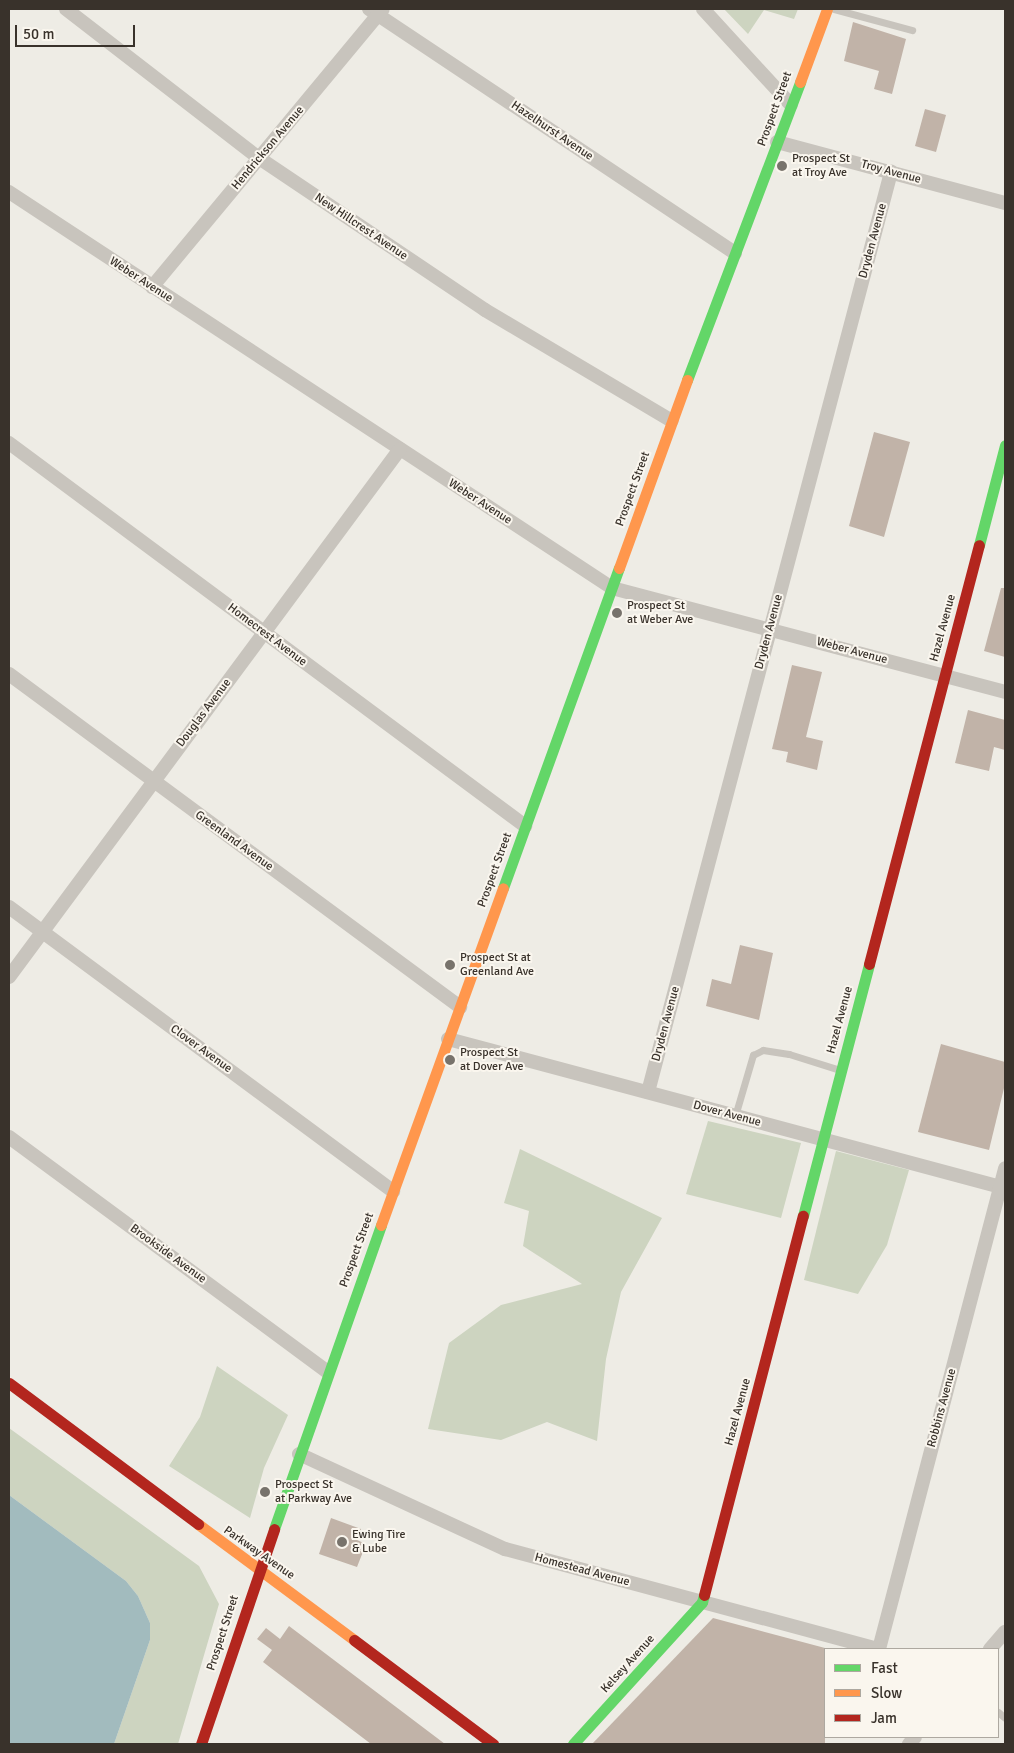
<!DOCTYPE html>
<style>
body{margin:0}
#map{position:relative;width:1014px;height:1753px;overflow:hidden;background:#eeece5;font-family:Signika,sans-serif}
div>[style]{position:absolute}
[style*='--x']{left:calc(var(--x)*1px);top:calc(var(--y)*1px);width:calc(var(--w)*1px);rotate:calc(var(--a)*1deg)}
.green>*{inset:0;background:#cdd4c0}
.water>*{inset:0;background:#a2bbbe}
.building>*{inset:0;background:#c1b3a8}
.lane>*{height:7px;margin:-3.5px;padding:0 3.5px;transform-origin:3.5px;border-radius:3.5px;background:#c8c4bd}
.street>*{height:14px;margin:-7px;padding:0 7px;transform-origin:7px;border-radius:7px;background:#c8c4bd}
.fast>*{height:11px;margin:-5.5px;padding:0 5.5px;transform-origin:5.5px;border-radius:5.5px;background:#63d668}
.slow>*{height:11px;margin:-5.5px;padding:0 5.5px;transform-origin:5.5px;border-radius:5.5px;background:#ff974d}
.jam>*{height:11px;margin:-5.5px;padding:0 5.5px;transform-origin:5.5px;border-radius:5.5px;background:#b3261e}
.dots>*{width:14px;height:14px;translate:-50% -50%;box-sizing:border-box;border:2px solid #faf6ee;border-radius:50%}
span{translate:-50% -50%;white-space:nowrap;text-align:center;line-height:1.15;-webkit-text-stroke:4px #faf6ee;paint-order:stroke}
.street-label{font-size:12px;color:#39322b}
.poi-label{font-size:12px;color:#39322b}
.left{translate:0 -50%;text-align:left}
.frame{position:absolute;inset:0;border:10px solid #39322b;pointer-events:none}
.legend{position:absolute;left:824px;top:1648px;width:175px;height:90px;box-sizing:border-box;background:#faf6ee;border:1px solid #ada8a0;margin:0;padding:6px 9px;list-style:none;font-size:15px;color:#39322b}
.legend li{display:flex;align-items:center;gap:10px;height:25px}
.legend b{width:25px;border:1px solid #ada8a0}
.scale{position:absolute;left:15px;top:25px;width:120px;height:22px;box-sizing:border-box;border:2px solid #39322b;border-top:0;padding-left:6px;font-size:15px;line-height:18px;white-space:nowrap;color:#39322b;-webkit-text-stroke:4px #faf6ee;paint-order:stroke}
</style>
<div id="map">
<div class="green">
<div style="clip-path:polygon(724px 9px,798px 9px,794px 19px,764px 10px,748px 34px)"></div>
<div style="clip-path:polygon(708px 1121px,801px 1143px,781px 1218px,686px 1194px)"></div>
<div style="clip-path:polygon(520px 1149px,662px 1218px,621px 1292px,606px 1359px,597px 1441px,547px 1422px,501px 1440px,428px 1429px,449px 1343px,501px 1305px,582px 1284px,523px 1246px,529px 1211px,504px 1203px)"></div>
<div style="clip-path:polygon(836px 1151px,909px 1170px,887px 1245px,858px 1294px,804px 1280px)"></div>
<div style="clip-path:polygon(217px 1366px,288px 1415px,264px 1468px,250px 1518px,169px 1466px,200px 1417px)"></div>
<div style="clip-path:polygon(9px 1428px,199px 1566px,219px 1604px,178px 1744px,114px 1744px,150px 1640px,150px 1623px,138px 1596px,126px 1581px,9px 1495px)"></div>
</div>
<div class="water">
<div style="clip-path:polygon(9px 1495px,126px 1581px,138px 1596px,150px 1623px,150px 1640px,114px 1744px,9px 1744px)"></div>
</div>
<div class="building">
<div style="clip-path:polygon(853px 22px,906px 39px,892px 94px,874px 89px,879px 71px,844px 61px)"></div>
<div style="clip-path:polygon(925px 109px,946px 115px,936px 152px,915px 146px)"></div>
<div style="clip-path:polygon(874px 432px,910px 442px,884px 537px,849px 526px)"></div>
<div style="clip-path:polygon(1001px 588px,1005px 588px,1005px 657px,984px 651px)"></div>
<div style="clip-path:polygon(792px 665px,822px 672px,806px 737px,823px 741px,817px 770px,786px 762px,788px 752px,772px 749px)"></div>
<div style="clip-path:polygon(968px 710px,1005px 720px,1005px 750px,994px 747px,989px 771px,955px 763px)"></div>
<div style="clip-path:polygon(740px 945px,773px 953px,759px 1020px,706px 1006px,712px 979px,731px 984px)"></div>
<div style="clip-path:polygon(941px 1044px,1005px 1062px,1005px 1084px,989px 1150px,918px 1132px)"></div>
<div style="clip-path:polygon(331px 1518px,361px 1529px,357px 1540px,366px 1544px,357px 1567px,319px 1554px)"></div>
<div style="clip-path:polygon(713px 1618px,825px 1648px,825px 1744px,592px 1744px)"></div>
<div style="clip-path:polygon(289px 1626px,445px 1744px,371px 1744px,263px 1662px,272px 1650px,257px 1639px,266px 1628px,280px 1639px)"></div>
</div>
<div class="lane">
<div style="--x:834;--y:9;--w:81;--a:15.1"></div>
<div style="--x:735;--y:1116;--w:64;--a:-73.6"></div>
<div style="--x:753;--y:1055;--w:11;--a:-27"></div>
<div style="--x:763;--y:1050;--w:26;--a:9"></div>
<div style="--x:789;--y:1054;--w:53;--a:17.4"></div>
<div style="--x:998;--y:1712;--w:9;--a:41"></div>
</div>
<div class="street">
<div style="--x:66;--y:9;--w:244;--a:37.7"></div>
<div style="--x:259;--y:158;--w:272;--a:33.9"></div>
<div style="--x:485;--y:310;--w:217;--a:30.7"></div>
<div style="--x:369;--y:9;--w:440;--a:33.7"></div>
<div style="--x:703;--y:9;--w:130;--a:47.5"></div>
<div style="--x:777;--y:142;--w:236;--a:15"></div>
<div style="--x:9;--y:192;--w:721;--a:33.29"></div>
<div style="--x:612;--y:588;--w:407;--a:14.8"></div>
<div style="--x:152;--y:287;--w:361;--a:-50.3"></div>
<div style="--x:9;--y:443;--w:643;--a:36.58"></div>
<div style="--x:9;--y:674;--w:561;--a:36.44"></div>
<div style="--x:9;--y:907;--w:478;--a:36.5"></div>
<div style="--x:9;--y:977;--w:657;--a:-53.48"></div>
<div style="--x:448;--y:1039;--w:577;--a:14.98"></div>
<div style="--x:648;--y:1092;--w:952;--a:-75.2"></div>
<div style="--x:9;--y:1137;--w:396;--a:36.4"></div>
<div style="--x:299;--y:1454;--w:227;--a:24.8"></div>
<div style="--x:505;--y:1549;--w:386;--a:15"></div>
<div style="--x:879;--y:1649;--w:497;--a:-75.3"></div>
<div style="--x:990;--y:1649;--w:23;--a:-49"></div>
<div style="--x:909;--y:1744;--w:9;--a:-49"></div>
</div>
<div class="fast">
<div style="--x:687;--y:380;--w:319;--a:-69.2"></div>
<div style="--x:979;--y:545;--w:103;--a:-75.4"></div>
<div style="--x:503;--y:888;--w:340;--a:-70.1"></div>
<div style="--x:803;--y:1216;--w:260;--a:-75.3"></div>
<div style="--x:274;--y:1529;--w:322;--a:-70.6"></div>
<div style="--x:573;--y:1744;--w:192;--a:-47.7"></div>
<div style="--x:702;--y:1602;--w:7;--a:-74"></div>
</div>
<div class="slow">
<div style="--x:800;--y:82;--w:78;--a:-69.7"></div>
<div style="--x:619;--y:568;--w:200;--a:-70.1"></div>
<div style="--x:381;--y:1225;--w:358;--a:-70.1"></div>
<div style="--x:198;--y:1524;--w:194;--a:36.6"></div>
</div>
<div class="jam">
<div style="--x:869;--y:964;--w:433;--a:-75.3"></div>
<div style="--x:9;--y:1383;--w:236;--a:36.7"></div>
<div style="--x:704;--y:1595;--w:392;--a:-75.4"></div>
<div style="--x:354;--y:1640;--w:174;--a:36.8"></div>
<div style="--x:201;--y:1744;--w:227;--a:-71.2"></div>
</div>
<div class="dots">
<div style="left:782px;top:166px;background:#78736c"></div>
<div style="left:617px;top:613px;background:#78736c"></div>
<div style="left:450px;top:965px;background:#78736c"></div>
<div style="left:450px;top:1060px;background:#78736c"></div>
<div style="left:265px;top:1492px;background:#78736c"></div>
<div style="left:342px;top:1542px;background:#78736c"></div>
</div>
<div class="street-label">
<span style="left:775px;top:109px;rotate:-70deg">Prospect Street</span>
<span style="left:552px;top:131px;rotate:34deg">Hazelhurst Avenue</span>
<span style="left:268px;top:148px;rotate:-50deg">Hendrickson Avenue</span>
<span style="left:891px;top:172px;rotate:15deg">Troy Avenue</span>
<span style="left:361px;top:227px;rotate:34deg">New Hillcrest Avenue</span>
<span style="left:873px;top:241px;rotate:-75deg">Dryden Avenue</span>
<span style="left:141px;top:280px;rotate:33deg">Weber Avenue</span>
<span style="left:633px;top:489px;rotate:-70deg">Prospect Street</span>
<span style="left:480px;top:502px;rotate:33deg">Weber Avenue</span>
<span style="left:943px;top:628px;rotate:-75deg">Hazel Avenue</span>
<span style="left:769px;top:632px;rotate:-75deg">Dryden Avenue</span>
<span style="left:267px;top:635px;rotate:37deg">Homecrest Avenue</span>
<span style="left:852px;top:651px;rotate:15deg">Weber Avenue</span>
<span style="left:204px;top:713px;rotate:-53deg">Douglas Avenue</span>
<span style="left:234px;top:841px;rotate:36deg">Greenland Avenue</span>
<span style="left:495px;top:870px;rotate:-70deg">Prospect Street</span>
<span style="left:840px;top:1020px;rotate:-75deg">Hazel Avenue</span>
<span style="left:666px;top:1024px;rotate:-75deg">Dryden Avenue</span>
<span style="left:201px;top:1049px;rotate:36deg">Clover Avenue</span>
<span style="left:727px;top:1114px;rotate:15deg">Dover Avenue</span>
<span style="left:357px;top:1250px;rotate:-70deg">Prospect Street</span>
<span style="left:168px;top:1254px;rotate:36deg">Brookside Avenue</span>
<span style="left:942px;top:1408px;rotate:-75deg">Robbins Avenue</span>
<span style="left:738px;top:1412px;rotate:-75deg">Hazel Avenue</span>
<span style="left:259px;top:1553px;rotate:35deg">Parkway Avenue</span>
<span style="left:582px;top:1570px;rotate:15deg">Homestead Avenue</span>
<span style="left:223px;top:1633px;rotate:-72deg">Prospect Street</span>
<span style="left:628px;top:1664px;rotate:-48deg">Kelsey Avenue</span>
</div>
<div class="poi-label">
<span class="left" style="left:792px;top:166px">Prospect St<br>at Troy Ave</span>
<span class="left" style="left:627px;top:613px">Prospect St<br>at Weber Ave</span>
<span class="left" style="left:460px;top:965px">Prospect St at<br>Greenland Ave</span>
<span class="left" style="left:460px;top:1060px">Prospect St<br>at Dover Ave</span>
<span class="left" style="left:275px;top:1492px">Prospect St<br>at Parkway Ave</span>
<span class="left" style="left:352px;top:1542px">Ewing Tire<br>&amp; Lube</span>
</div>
<div class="frame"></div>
<ul class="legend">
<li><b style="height:6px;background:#63d668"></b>Fast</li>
<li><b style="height:6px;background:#ff974d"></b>Slow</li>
<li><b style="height:6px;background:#b3261e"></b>Jam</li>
</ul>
<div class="scale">50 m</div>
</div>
